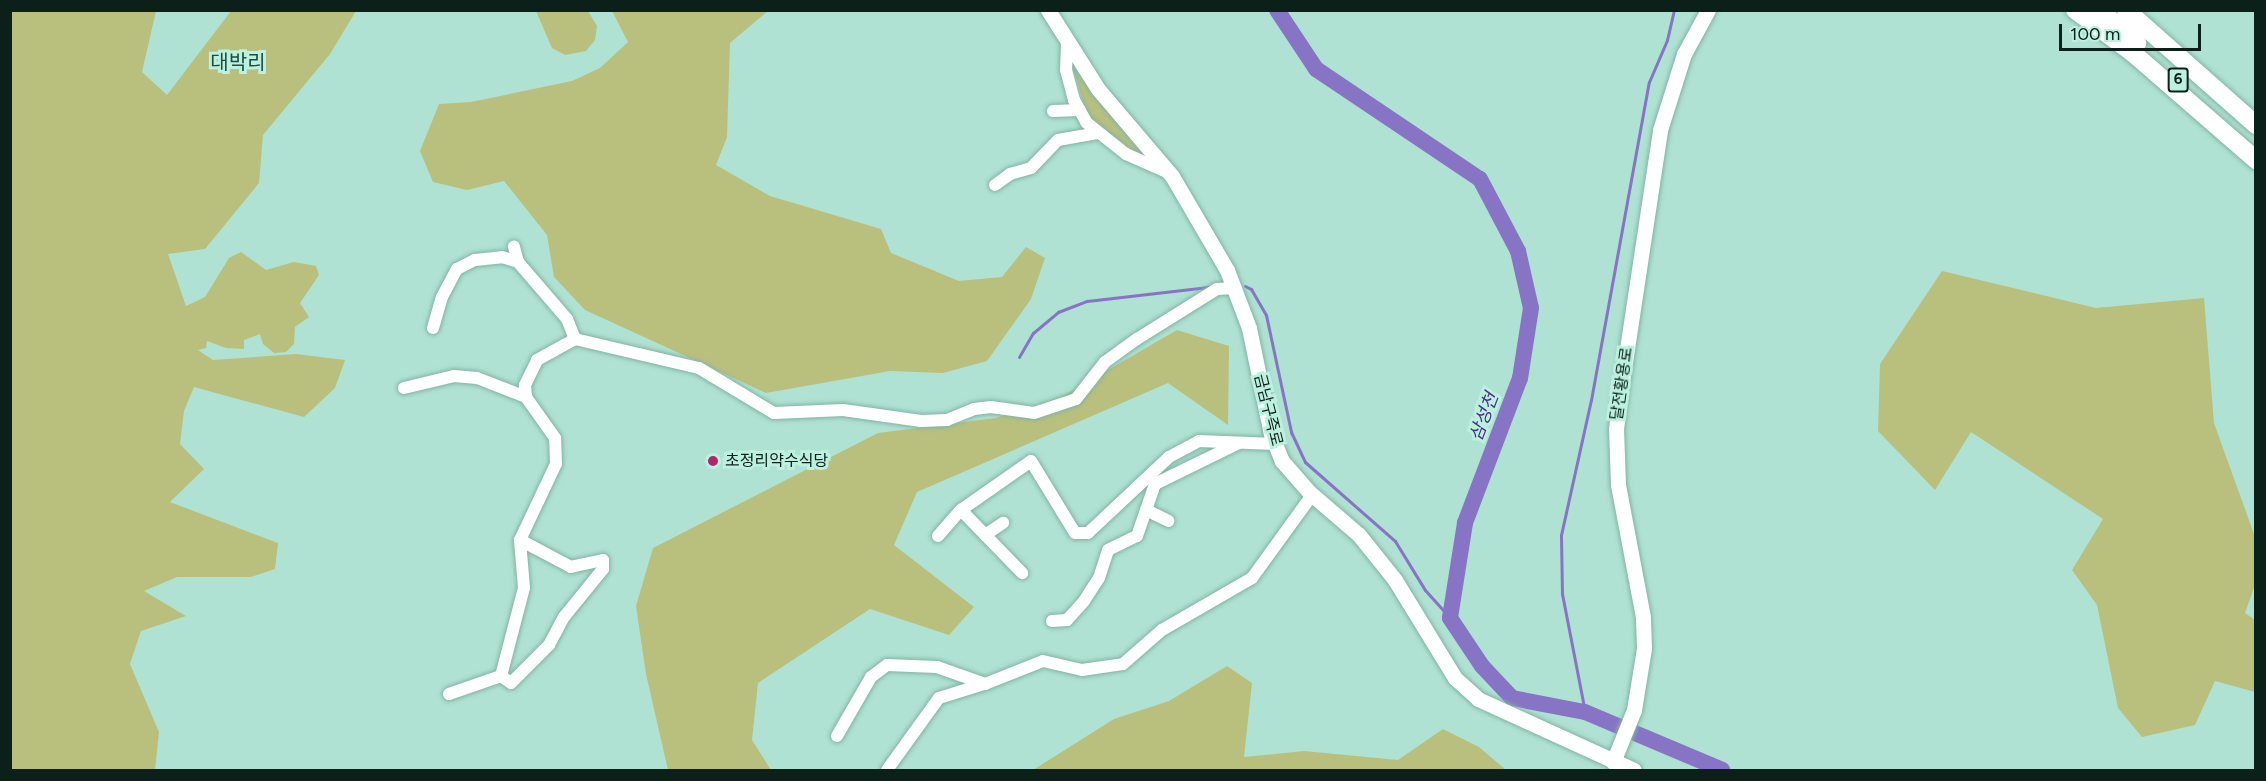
<!DOCTYPE html>
<meta charset="utf-8">
<style>
body{margin:0}
#map{position:relative;width:2266px;height:781px;overflow:hidden;background:#afe2d2;font-family:Figtree,"Noto Sans KR",sans-serif}
div>[style]{position:absolute}
[style*='--x']{left:calc(var(--x)*1px);top:calc(var(--y)*1px);width:calc(var(--w)*1px);rotate:calc(var(--a)*1deg)}
.green>*{inset:0;background:#b9c07d}
.stream>*{height:3px;margin:-1.5px;padding:0 1.5px;transform-origin:1.5px;border-radius:1.5px;background:#8774c5}
.river>*{height:16px;margin:-8px;padding:0 8px;transform-origin:8px;border-radius:8px;background:#8774c5}
.roads{filter:drop-shadow(0 0 2px #82b4a5) drop-shadow(0 0 2px #82b4a5)}
.minor>*{height:12px;margin:-6px;padding:0 6px;transform-origin:6px;border-radius:6px;background:#fff}
.major>*{height:15px;margin:-7.5px;padding:0 7.5px;transform-origin:7.5px;border-radius:7.5px;background:#fff}
.highway>*{height:18px;margin:-9px;padding:0 9px;transform-origin:9px;border-radius:9px;background:#fff}
.dots>*{width:16px;height:16px;translate:-50% -50%;box-sizing:border-box;border:3px solid #bcf0df;border-radius:50%}
span{translate:-50% -50%;white-space:nowrap;text-align:center;line-height:1.15;-webkit-text-stroke:6px #bcf0df;paint-order:stroke}
.shield-label span{padding:2px 4px;background:#bcf0df;border:2px solid;border-radius:4px;-webkit-text-stroke-width:0}
.shield-label{font-size:15px;color:#0c201a;font-weight:700}
.street-label{font-size:16px;color:#0c201a}
.poi-label{font-size:16px;color:#0c201a}
.left{translate:0 -50%;text-align:left}
.water-label{font-size:18px;color:#4c2d8d;font-style:italic}
.quarter-label{font-size:20px;color:#1c4d40}
.frame{position:absolute;inset:0;border:12px solid #0c201a;pointer-events:none}
.scale{position:absolute;left:2059px;top:24px;width:142px;height:27px;box-sizing:border-box;border:3px solid #0c201a;border-top:0;padding-left:8px;font-size:18px;line-height:21px;white-space:nowrap;color:#0c201a;-webkit-text-stroke:4px #bcf0df;paint-order:stroke}
</style>
<div id="map">
<div class="green">
<div style="clip-path:polygon(10px 11px,156px 11px,142px 72px,167px 95px,231px 11px,356px 11px,330px 54px,263px 135px,259px 183px,205px 249px,168px 254px,186px 306px,205px 297px,229px 258px,241px 252px,266px 270px,294px 262px,316px 266px,319px 275px,300px 303px,309px 317px,295px 327px,294px 344px,286px 352px,274px 353px,263px 344px,260px 334px,244px 340px,244px 349px,226px 348px,207px 341px,206px 348px,198px 350px,213px 360px,296px 354px,345px 360px,335px 388px,304px 417px,194px 387px,184px 411px,180px 444px,204px 469px,170px 502px,278px 543px,275px 569px,251px 577px,177px 577px,144px 591px,186px 616px,141px 631px,130px 664px,159px 732px,155px 770px,11px 770px)"></div>
<div style="clip-path:polygon(536px 11px,588px 11px,597px 26px,595px 40px,586px 51px,565px 55px,552px 48px)"></div>
<div style="clip-path:polygon(612px 11px,768px 11px,730px 43px,727px 137px,716px 165px,770px 196px,881px 229px,891px 253px,959px 281px,1002px 277px,1026px 247px,1045px 258px,1031px 299px,987px 361px,943px 373px,890px 371px,766px 393px,585px 310px,554px 277px,547px 235px,504px 181px,467px 190px,433px 182px,420px 151px,439px 104px,471px 102px,572px 81px,600px 68px,628px 42px)"></div>
<div style="clip-path:polygon(1073px 67px,1148px 157px,1121px 144px,1094px 124px,1085px 108px)"></div>
<div style="clip-path:polygon(1942px 271px,2096px 308px,2204px 298px,2214px 423px,2255px 537px,2255px 585px,2245px 613px,2255px 620px,2255px 692px,2215px 681px,2195px 725px,2142px 737px,2118px 708px,2097px 605px,2072px 570px,2103px 519px,1971px 432px,1935px 490px,1878px 431px,1880px 364px)"></div>
<div style="clip-path:polygon(1177px 330px,1229px 346px,1228px 425px,1168px 383px,917px 492px,894px 545px,974px 607px,949px 635px,870px 609px,758px 683px,752px 740px,771px 770px,668px 770px,646px 674px,636px 606px,653px 548px,878px 433px,996px 418px,1061px 397px)"></div>
<div style="clip-path:polygon(1227px 666px,1252px 683px,1244px 757px,1304px 751px,1398px 760px,1443px 729px,1479px 747px,1506px 770px,1033px 770px,1114px 719px,1169px 701px)"></div>
</div>
<div class="stream">
<div style="--x:1245;--y:286;--w:7;--a:27"></div>
<div style="--x:1251;--y:289;--w:30;--a:60"></div>
<div style="--x:1266;--y:315;--w:120;--a:77.9"></div>
<div style="--x:1291;--y:432;--w:33;--a:65"></div>
<div style="--x:1305;--y:462;--w:120;--a:41.3"></div>
<div style="--x:1395;--y:541;--w:57;--a:58.5"></div>
<div style="--x:1425;--y:590;--w:38;--a:48"></div>
<div style="--x:1019;--y:357;--w:28;--a:-60"></div>
<div style="--x:1033;--y:333;--w:33;--a:-40"></div>
<div style="--x:1058;--y:312;--w:31;--a:-21"></div>
<div style="--x:1087;--y:301;--w:122;--a:-6.6"></div>
<div style="--x:1585;--y:712;--w:120;--a:-101"></div>
<div style="--x:1562;--y:594;--w:59;--a:-91"></div>
<div style="--x:1561;--y:535;--w:138;--a:-77.5"></div>
<div style="--x:1591;--y:400;--w:323;--a:-79.7"></div>
<div style="--x:1649;--y:82;--w:46;--a:-66.8"></div>
<div style="--x:1667;--y:40;--w:31;--a:-77"></div>
</div>
<div class="river">
<div style="--x:1277;--y:10;--w:71;--a:56.5"></div>
<div style="--x:1316;--y:69;--w:197;--a:33.9"></div>
<div style="--x:1480;--y:179;--w:81;--a:62.2"></div>
<div style="--x:1518;--y:251;--w:58;--a:77.2"></div>
<div style="--x:1531;--y:308;--w:71;--a:98.9"></div>
<div style="--x:1520;--y:378;--w:155;--a:110.8"></div>
<div style="--x:1465;--y:523;--w:96;--a:99"></div>
<div style="--x:1450;--y:618;--w:58;--a:56.3"></div>
<div style="--x:1482;--y:666;--w:44;--a:46.8"></div>
<div style="--x:1512;--y:698;--w:74;--a:10.9"></div>
<div style="--x:1585;--y:712;--w:149;--a:22.9"></div>
</div>
<div class="roads">
<div class="minor">
<div style="--x:1067;--y:43;--w:27;--a:92"></div>
<div style="--x:1066;--y:70;--w:31;--a:75"></div>
<div style="--x:1074;--y:100;--w:26;--a:61"></div>
<div style="--x:1087;--y:123;--w:50;--a:38.5"></div>
<div style="--x:1126;--y:154;--w:47;--a:23.8"></div>
<div style="--x:1053;--y:111;--w:27;--a:-2"></div>
<div style="--x:995;--y:185;--w:19;--a:-36"></div>
<div style="--x:1010;--y:174;--w:22;--a:-16"></div>
<div style="--x:1031;--y:168;--w:39;--a:-46"></div>
<div style="--x:1058;--y:140;--w:41;--a:-9.9"></div>
<div style="--x:518;--y:262;--w:75;--a:49.3"></div>
<div style="--x:567;--y:319;--w:22;--a:68"></div>
<div style="--x:575;--y:339;--w:127;--a:13.2"></div>
<div style="--x:699;--y:368;--w:87;--a:31"></div>
<div style="--x:774;--y:413;--w:69;--a:-2.5"></div>
<div style="--x:843;--y:410;--w:79;--a:8"></div>
<div style="--x:921;--y:421;--w:26;--a:-2"></div>
<div style="--x:947;--y:420;--w:29;--a:-22"></div>
<div style="--x:974;--y:409;--w:17;--a:-7"></div>
<div style="--x:991;--y:407;--w:43;--a:7.9"></div>
<div style="--x:1034;--y:413;--w:44;--a:-18.4"></div>
<div style="--x:1076;--y:399;--w:47;--a:-51.9"></div>
<div style="--x:1105;--y:362;--w:39;--a:-36"></div>
<div style="--x:1137;--y:339;--w:94;--a:-32"></div>
<div style="--x:1217;--y:289;--w:17;--a:-3"></div>
<div style="--x:433;--y:328;--w:32;--a:-74"></div>
<div style="--x:442;--y:297;--w:32;--a:-62"></div>
<div style="--x:457;--y:269;--w:20;--a:-27"></div>
<div style="--x:475;--y:260;--w:27;--a:-6"></div>
<div style="--x:502;--y:257;--w:17;--a:17"></div>
<div style="--x:518;--y:262;--w:16;--a:-105"></div>
<div style="--x:404;--y:388;--w:51;--a:-13.5"></div>
<div style="--x:454;--y:376;--w:23;--a:5"></div>
<div style="--x:477;--y:378;--w:53;--a:21.2"></div>
<div style="--x:526;--y:397;--w:12;--a:-95"></div>
<div style="--x:525;--y:385;--w:28;--a:-64"></div>
<div style="--x:537;--y:360;--w:43;--a:-28.9"></div>
<div style="--x:961;--y:510;--w:88;--a:45.9"></div>
<div style="--x:1146;--y:510;--w:25;--a:26"></div>
<div style="--x:985;--y:535;--w:22;--a:-34"></div>
<div style="--x:938;--y:536;--w:35;--a:-49"></div>
<div style="--x:961;--y:510;--w:85;--a:-35"></div>
<div style="--x:1031;--y:461;--w:84;--a:58.6"></div>
<div style="--x:1075;--y:533;--w:13;--a:0"></div>
<div style="--x:1088;--y:533;--w:111;--a:-43.2"></div>
<div style="--x:1169;--y:457;--w:34;--a:-28"></div>
<div style="--x:1199;--y:441;--w:76;--a:2.3"></div>
<div style="--x:1052;--y:621;--w:15;--a:-4"></div>
<div style="--x:1067;--y:620;--w:25;--a:-48"></div>
<div style="--x:1084;--y:601;--w:27;--a:-57"></div>
<div style="--x:1099;--y:578;--w:29;--a:-72"></div>
<div style="--x:1108;--y:550;--w:32;--a:-26"></div>
<div style="--x:1137;--y:536;--w:55;--a:-70.9"></div>
<div style="--x:1155;--y:484;--w:93;--a:-26"></div>
<div style="--x:501;--y:676;--w:12;--a:35"></div>
<div style="--x:511;--y:683;--w:54;--a:-45"></div>
<div style="--x:549;--y:645;--w:32;--a:-62"></div>
<div style="--x:564;--y:617;--w:62;--a:-50.9"></div>
<div style="--x:603;--y:569;--w:9;--a:-90"></div>
<div style="--x:603;--y:560;--w:33;--a:168"></div>
<div style="--x:571;--y:567;--w:58;--a:-152.1"></div>
<div style="--x:449;--y:694;--w:55;--a:-19.1"></div>
<div style="--x:501;--y:676;--w:91;--a:-75.4"></div>
<div style="--x:524;--y:588;--w:48;--a:-94.8"></div>
<div style="--x:520;--y:540;--w:84;--a:-64.7"></div>
<div style="--x:556;--y:464;--w:26;--a:-92"></div>
<div style="--x:555;--y:438;--w:50;--a:-125.3"></div>
<div style="--x:837;--y:736;--w:68;--a:-60"></div>
<div style="--x:871;--y:677;--w:20;--a:-37"></div>
<div style="--x:887;--y:665;--w:50;--a:2.3"></div>
<div style="--x:937;--y:667;--w:51;--a:19.5"></div>
<div style="--x:985;--y:684;--w:62;--a:-21.6"></div>
<div style="--x:1043;--y:661;--w:40;--a:13"></div>
<div style="--x:1082;--y:670;--w:41;--a:-8.3"></div>
<div style="--x:1123;--y:664;--w:52;--a:-41.1"></div>
<div style="--x:1162;--y:630;--w:104;--a:-30"></div>
<div style="--x:1252;--y:578;--w:102;--a:-54.1"></div>
<div style="--x:887;--y:770;--w:89;--a:-54.2"></div>
<div style="--x:939;--y:698;--w:47;--a:-17.3"></div>
</div>
<div class="major">
<div style="--x:1048;--y:10;--w:93;--a:57.7"></div>
<div style="--x:1098;--y:89;--w:114;--a:49.6"></div>
<div style="--x:1172;--y:176;--w:109;--a:59.7"></div>
<div style="--x:1227;--y:270;--w:62;--a:69.2"></div>
<div style="--x:1249;--y:328;--w:108;--a:78.3"></div>
<div style="--x:1271;--y:434;--w:29;--a:68"></div>
<div style="--x:1282;--y:461;--w:41;--a:48.9"></div>
<div style="--x:1309;--y:492;--w:66;--a:40.7"></div>
<div style="--x:1359;--y:535;--w:58;--a:51.3"></div>
<div style="--x:1395;--y:580;--w:115;--a:58.5"></div>
<div style="--x:1455;--y:678;--w:31;--a:42"></div>
<div style="--x:1478;--y:699;--w:171;--a:24.5"></div>
<div style="--x:1613;--y:762;--w:56;--a:-68"></div>
<div style="--x:1634;--y:710;--w:63;--a:-80.8"></div>
<div style="--x:1644;--y:648;--w:31;--a:-92"></div>
<div style="--x:1643;--y:617;--w:134;--a:-100.7"></div>
<div style="--x:1618;--y:485;--w:56;--a:-92"></div>
<div style="--x:1616;--y:429;--w:34;--a:-83"></div>
<div style="--x:1620;--y:395;--w:268;--a:-81.4"></div>
<div style="--x:1660;--y:130;--w:80;--a:-72.5"></div>
<div style="--x:1684;--y:54;--w:50;--a:-61.4"></div>
</div>
<div class="highway">
<div style="--x:2075;--y:10;--w:74;--a:36.7"></div>
<div style="--x:2134;--y:54;--w:162;--a:41"></div>
<div style="--x:2100;--y:10;--w:50;--a:41.7"></div>
<div style="--x:2126;--y:10;--w:174;--a:41.5"></div>
</div>
</div>
<div class="dots">
<div style="left:713px;top:461px;background:#ad276e"></div>
</div>
<div class="shield-label">
<span style="left:2178px;top:80px">6</span>
</div>
<div class="street-label">
<span style="left:1622px;top:384px;rotate:-82deg">달전황용로</span>
<span style="left:1268px;top:410px;rotate:76deg">금남구즉로</span>
</div>
<div class="poi-label">
<span class="left" style="left:725px;top:461px">초정리약수식당</span>
</div>
<div class="water-label">
<span style="left:1484px;top:417px;rotate:-69deg">삼성천</span>
</div>
<div class="quarter-label">
<span style="left:238px;top:62px">대박리</span>
</div>
<div class="frame"></div>
<div class="scale">100 m</div>
</div>
